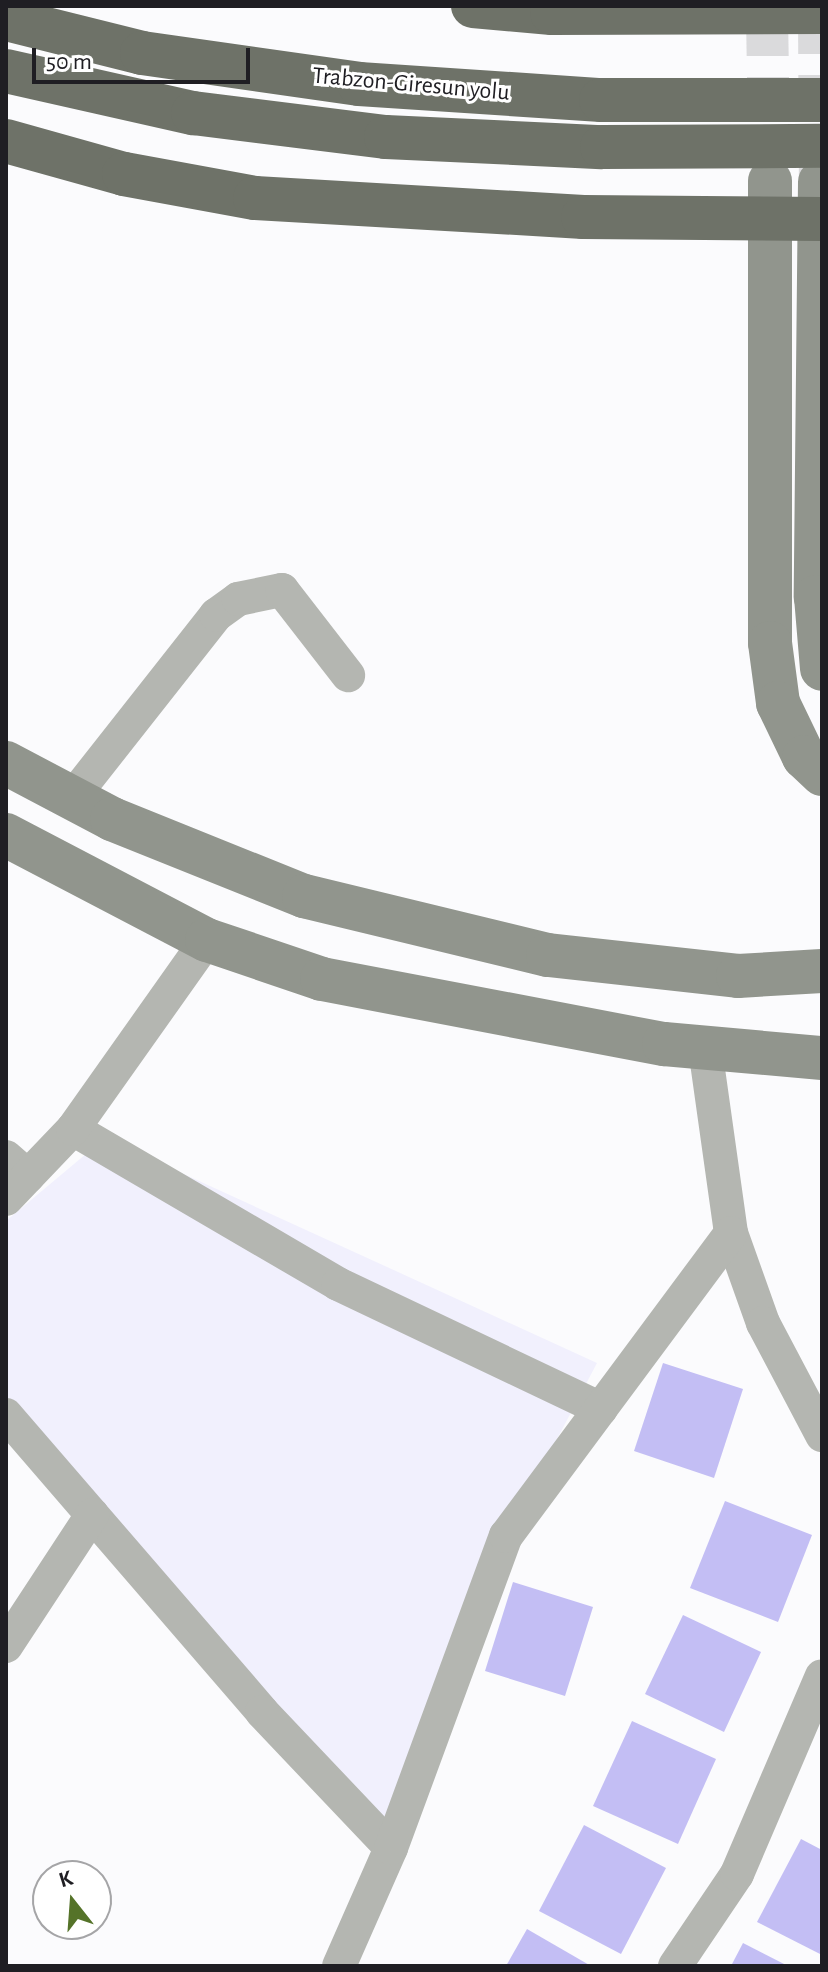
<!DOCTYPE html>
<style>
body{margin:0}
#map{position:relative;width:828px;height:1972px;overflow:hidden;background:#fbfbfd;font-family:"Alegreya Sans",sans-serif}
div>[style]{position:absolute}
[style*='--x']{left:calc(var(--x)*1px);top:calc(var(--y)*1px);width:calc(var(--w)*1px);rotate:calc(var(--a)*1deg)}
.built>*{inset:0;background:#f1f0fd}
.building>*{inset:0;background:#c3bef4}
.tertiary-tunnel>*{height:42px;margin-top:-21px;transform-origin:0;background:repeating-linear-gradient(90deg,#dadadc 0 42px,transparent 0 63px)}
.minor>*{height:34px;margin:-17px;padding:0 17px;transform-origin:17px;border-radius:17px;background:#b4b6b1}
.secondary>*{height:44px;margin:-22px;padding:0 22px;transform-origin:22px;border-radius:22px;background:#91958d}
.trunk>*{height:44px;margin:-22px;padding:0 22px;transform-origin:22px;border-radius:22px;background:#6e7268}
.trunk-bridge>*{height:44px;margin:-22px;padding:0 22px;transform-origin:22px;border-radius:22px;background:#6e7268}
span{translate:-50% -50%;white-space:nowrap;text-align:center;line-height:1.15;-webkit-text-stroke:6px #fff;paint-order:stroke}
.street-label{font-size:24px;color:#1f1e23}
.frame{position:absolute;inset:0;border:8px solid #1f1e23;pointer-events:none}
.north{position:absolute;left:32px;top:1860px;width:80px;height:80px;box-sizing:border-box;background:#fff;border:2px solid #a5a5a7;border-radius:50%;rotate:343deg;font-size:22px;font-weight:700;line-height:32px;text-align:center;color:#1f1e23}
.north::after{content:'';display:block;margin:auto;width:28px;height:36px;background:#557329;clip-path:polygon(50% 0,100% 100%,50% 72%,0 100%)}
.scale{position:absolute;left:32px;top:48px;width:218px;height:36px;box-sizing:border-box;border:4px solid #1f1e23;border-top:0;padding-left:10px;font-size:24px;line-height:28px;white-space:nowrap;color:#1f1e23;-webkit-text-stroke:6px #fff;paint-order:stroke}
</style>
<div id="map">
<div class="built">
<div style="clip-path:polygon(105px 1138px,597px 1363px,506px 1536px,391px 1848px,6px 1413px,6px 1221px)"></div>
</div>
<div class="building">
<div style="clip-path:polygon(663px 1363px,743px 1389px,714px 1478px,634px 1451px)"></div>
<div style="clip-path:polygon(725px 1501px,812px 1535px,778px 1622px,690px 1588px)"></div>
<div style="clip-path:polygon(513px 1582px,593px 1607px,565px 1696px,485px 1671px)"></div>
<div style="clip-path:polygon(683px 1615px,761px 1652px,724px 1732px,645px 1694px)"></div>
<div style="clip-path:polygon(632px 1721px,716px 1759px,678px 1844px,593px 1806px)"></div>
<div style="clip-path:polygon(584px 1825px,666px 1868px,621px 1954px,539px 1911px)"></div>
<div style="clip-path:polygon(801px 1839px,822px 1850px,822px 1955px,757px 1922px)"></div>
<div style="clip-path:polygon(527px 1929px,591px 1966px,506px 1966px)"></div>
<div style="clip-path:polygon(743px 1943px,788px 1966px,731px 1966px)"></div>
</div>
<div class="tertiary-tunnel">
<div style="--x:819;--y:12;--w:169;--a:89.7"></div>
<div style="--x:767;--y:14;--w:123;--a:89.1"></div>
</div>
<div class="minor">
<div style="--x:72;--y:798;--w:233;--a:-51.8"></div>
<div style="--x:216;--y:615;--w:27;--a:-36"></div>
<div style="--x:238;--y:599;--w:45;--a:-11.6"></div>
<div style="--x:282;--y:590;--w:108;--a:52.2"></div>
<div style="--x:705;--y:1048;--w:187;--a:82"></div>
<div style="--x:731;--y:1233;--w:96;--a:70.4"></div>
<div style="--x:763;--y:1323;--w:127;--a:62.2"></div>
<div style="--x:73;--y:1129;--w:307;--a:30.3"></div>
<div style="--x:338;--y:1284;--w:291;--a:25.4"></div>
<div style="--x:6;--y:1157;--w:29;--a:41"></div>
<div style="--x:6;--y:1199;--w:97;--a:-46.3"></div>
<div style="--x:73;--y:1129;--w:232;--a:-54.7"></div>
<div style="--x:6;--y:1415;--w:392;--a:49.2"></div>
<div style="--x:262;--y:1712;--w:187;--a:46.5"></div>
<div style="--x:6;--y:1646;--w:157;--a:-56.7"></div>
<div style="--x:339;--y:1966;--w:129;--a:-66.2"></div>
<div style="--x:391;--y:1848;--w:333;--a:-69.8"></div>
<div style="--x:506;--y:1536;--w:377;--a:-53.4"></div>
<div style="--x:675;--y:1966;--w:111;--a:-56"></div>
<div style="--x:737;--y:1874;--w:215;--a:-66.8"></div>
</div>
<div class="secondary">
<div style="--x:770;--y:181;--w:462;--a:90"></div>
<div style="--x:770;--y:643;--w:61;--a:82.4"></div>
<div style="--x:778;--y:703;--w:60;--a:64.3"></div>
<div style="--x:804;--y:757;--w:25;--a:43"></div>
<div style="--x:820;--y:182;--w:415;--a:90.6"></div>
<div style="--x:816;--y:597;--w:72;--a:85.2"></div>
<div style="--x:6;--y:763;--w:120;--a:27.8"></div>
<div style="--x:112;--y:819;--w:207;--a:21.9"></div>
<div style="--x:304;--y:896;--w:251;--a:13.6"></div>
<div style="--x:548;--y:955;--w:191;--a:6.3"></div>
<div style="--x:738;--y:976;--w:84;--a:-3.4"></div>
<div style="--x:6;--y:835;--w:227;--a:27.6"></div>
<div style="--x:207;--y:940;--w:121;--a:18.7"></div>
<div style="--x:322;--y:979;--w:348;--a:10.8"></div>
<div style="--x:664;--y:1044;--w:159;--a:5.1"></div>
</div>
<div class="trunk">
<div style="--x:473;--y:6;--w:79;--a:5.1"></div>
<div style="--x:552;--y:13;--w:270;--a:-0.2"></div>
<div style="--x:6;--y:19;--w:140;--a:14"></div>
<div style="--x:142;--y:53;--w:219;--a:8.1"></div>
<div style="--x:359;--y:84;--w:243;--a:3.8"></div>
<div style="--x:6;--y:71;--w:192;--a:12.7"></div>
<div style="--x:193;--y:113;--w:194;--a:7.1"></div>
<div style="--x:386;--y:137;--w:216;--a:2.7"></div>
<div style="--x:6;--y:141;--w:123;--a:15.6"></div>
<div style="--x:124;--y:174;--w:133;--a:10.4"></div>
<div style="--x:255;--y:198;--w:329;--a:3.3"></div>
<div style="--x:583;--y:217;--w:239;--a:0.5"></div>
</div>
<div class="trunk-bridge">
<div style="--x:601;--y:100;--w:221;--a:0"></div>
<div style="--x:602;--y:147;--w:220;--a:-0.3"></div>
</div>
<div class="street-label">
<span style="left:411px;top:85px;rotate:5deg">Trabzon-Giresun yolu</span>
</div>
<div class="frame"></div>
<div class="north">K</div>
<div class="scale">50 m</div>
</div>
